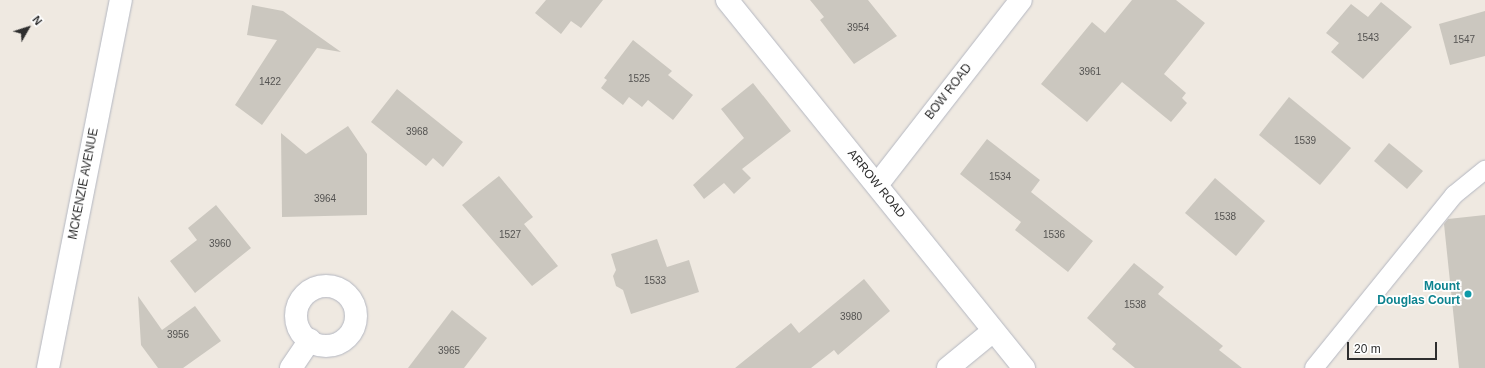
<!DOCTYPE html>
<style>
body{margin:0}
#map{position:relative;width:1485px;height:368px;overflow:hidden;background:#efe9e1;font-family:Helvetica,sans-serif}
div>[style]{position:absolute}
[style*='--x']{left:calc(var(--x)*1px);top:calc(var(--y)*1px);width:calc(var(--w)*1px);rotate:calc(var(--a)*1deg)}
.building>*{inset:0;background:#cbc7bf}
.roads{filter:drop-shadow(0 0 1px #b4b7c1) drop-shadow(0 0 1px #b4b7c1)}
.service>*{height:18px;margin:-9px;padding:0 9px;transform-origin:9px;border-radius:9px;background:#fff}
.minor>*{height:22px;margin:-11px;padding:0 11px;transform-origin:11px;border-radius:11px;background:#fff}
.minor>.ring{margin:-11px;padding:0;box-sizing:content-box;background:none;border:22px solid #fff;border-radius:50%}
.secondary>*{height:22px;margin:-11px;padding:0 11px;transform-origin:11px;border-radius:11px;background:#fff}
.dots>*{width:11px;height:11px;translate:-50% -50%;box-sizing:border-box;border:2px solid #fff;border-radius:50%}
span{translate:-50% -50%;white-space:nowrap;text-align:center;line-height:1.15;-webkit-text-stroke:3.5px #fff;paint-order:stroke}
.number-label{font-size:10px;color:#555452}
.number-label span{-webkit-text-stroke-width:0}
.street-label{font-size:12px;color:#2e2e2e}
.culture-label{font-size:12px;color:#0d838f;font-weight:700}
.right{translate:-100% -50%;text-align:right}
.north{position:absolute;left:8px;top:8px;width:40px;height:40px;-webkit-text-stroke:3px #fff;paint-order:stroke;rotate:51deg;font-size:11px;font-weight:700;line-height:16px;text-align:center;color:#2e2e2e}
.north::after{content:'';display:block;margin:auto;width:14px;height:18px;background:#2e2e2e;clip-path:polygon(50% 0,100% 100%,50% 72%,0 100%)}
.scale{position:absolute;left:1347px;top:342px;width:90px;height:18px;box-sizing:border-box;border:2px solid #2e2e2e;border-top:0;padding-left:5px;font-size:12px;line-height:14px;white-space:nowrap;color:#2e2e2e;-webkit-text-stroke:3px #fff;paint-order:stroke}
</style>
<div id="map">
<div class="building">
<div style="clip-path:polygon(546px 0,603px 0,581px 28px,571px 21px,561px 34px,535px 13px)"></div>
<div style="clip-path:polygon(810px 0,868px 0,897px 36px,854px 64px,820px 20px,824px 17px)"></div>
<div style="clip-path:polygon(1132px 0,1176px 0,1205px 23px,1164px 74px,1186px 93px,1182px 98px,1187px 103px,1171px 122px,1122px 82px,1087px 122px,1041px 84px,1092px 22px,1105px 33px)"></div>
<div style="clip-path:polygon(1381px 2px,1412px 27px,1363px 79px,1331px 52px,1339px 43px,1326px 33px,1351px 4px,1368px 17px)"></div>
<div style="clip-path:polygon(252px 5px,283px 11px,341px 52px,317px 48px,262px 125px,235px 105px,277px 40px,247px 35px)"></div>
<div style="clip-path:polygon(1485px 11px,1485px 56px,1450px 65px,1439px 24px)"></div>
<div style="clip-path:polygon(633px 40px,672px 71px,668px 75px,693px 95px,673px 120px,648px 100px,642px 107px,629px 97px,623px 105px,601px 88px,607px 80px,604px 78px)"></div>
<div style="clip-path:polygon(753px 83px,791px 131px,742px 169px,751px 178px,734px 194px,724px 183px,704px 199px,693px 185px,744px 138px,721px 109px)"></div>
<div style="clip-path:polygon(397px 89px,463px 142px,443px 167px,433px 158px,426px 166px,371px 122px)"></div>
<div style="clip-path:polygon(1289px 97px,1351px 148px,1320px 185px,1259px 135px)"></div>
<div style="clip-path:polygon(348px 126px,367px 154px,367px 215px,282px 217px,281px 133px,306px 154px)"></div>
<div style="clip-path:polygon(987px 139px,1040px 180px,1031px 192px,1093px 241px,1068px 272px,1015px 230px,1021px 222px,960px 174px)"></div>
<div style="clip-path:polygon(1389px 143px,1423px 171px,1407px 189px,1374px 161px)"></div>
<div style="clip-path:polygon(499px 176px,533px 217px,524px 224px,558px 266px,532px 286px,462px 205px)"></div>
<div style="clip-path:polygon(1215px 178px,1265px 221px,1236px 256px,1185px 213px)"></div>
<div style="clip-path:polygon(216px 205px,251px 248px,195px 293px,170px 261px,197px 240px,188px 228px)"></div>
<div style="clip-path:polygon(1485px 215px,1485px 368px,1459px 368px,1444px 224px,1448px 219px)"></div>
<div style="clip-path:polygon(657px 239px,667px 267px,689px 260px,699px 292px,631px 314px,623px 290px,616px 286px,613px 276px,616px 270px,611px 254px)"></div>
<div style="clip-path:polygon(1134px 263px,1164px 287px,1158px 294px,1223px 346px,1219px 350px,1242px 368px,1135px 368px,1112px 349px,1116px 344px,1087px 318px)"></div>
<div style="clip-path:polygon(864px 279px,890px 311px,838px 355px,834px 350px,811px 368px,735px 368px,791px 323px,799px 333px)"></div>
<div style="clip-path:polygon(138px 296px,162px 330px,195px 306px,221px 341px,183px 368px,158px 368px,141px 345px)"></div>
<div style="clip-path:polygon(452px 310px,487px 338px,464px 368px,408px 368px)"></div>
</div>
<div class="roads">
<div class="service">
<div style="--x:1314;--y:368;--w:223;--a:-51"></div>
<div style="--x:1454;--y:195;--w:40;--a:-39"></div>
</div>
<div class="minor">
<div style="--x:727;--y:0;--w:473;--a:51.1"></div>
<div style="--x:877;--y:185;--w:234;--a:-52.1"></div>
<div class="ring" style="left:296px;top:286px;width:38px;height:38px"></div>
<div style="--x:291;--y:368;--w:34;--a:-56"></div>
<div style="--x:948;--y:368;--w:58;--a:-39.4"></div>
</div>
<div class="secondary">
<div style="--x:48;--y:368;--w:375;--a:-78.8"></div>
</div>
</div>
<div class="dots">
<div style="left:1468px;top:294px;background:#0f9aa8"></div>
</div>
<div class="number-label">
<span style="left:858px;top:28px">3954</span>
<span style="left:1368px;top:38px">1543</span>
<span style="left:1464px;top:40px">1547</span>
<span style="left:1090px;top:72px">3961</span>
<span style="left:639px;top:79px">1525</span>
<span style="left:270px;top:82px">1422</span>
<span style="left:417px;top:132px">3968</span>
<span style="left:1305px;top:141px">1539</span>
<span style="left:1000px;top:177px">1534</span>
<span style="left:325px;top:199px">3964</span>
<span style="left:1225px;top:217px">1538</span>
<span style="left:510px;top:235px">1527</span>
<span style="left:1054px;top:235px">1536</span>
<span style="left:220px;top:244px">3960</span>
<span style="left:655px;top:281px">1533</span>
<span style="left:1135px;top:305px">1538</span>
<span style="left:851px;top:317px">3980</span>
<span style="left:178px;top:335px">3956</span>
<span style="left:449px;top:351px">3965</span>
</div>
<div class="street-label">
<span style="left:949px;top:92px;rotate:-52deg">BOW ROAD</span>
<span style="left:84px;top:184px;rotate:-79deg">MCKENZIE AVENUE</span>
<span style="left:876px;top:184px;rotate:51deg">ARROW ROAD</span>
</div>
<div class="culture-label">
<span class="right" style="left:1460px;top:294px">Mount<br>Douglas Court</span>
</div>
<div class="north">N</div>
<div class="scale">20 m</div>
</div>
